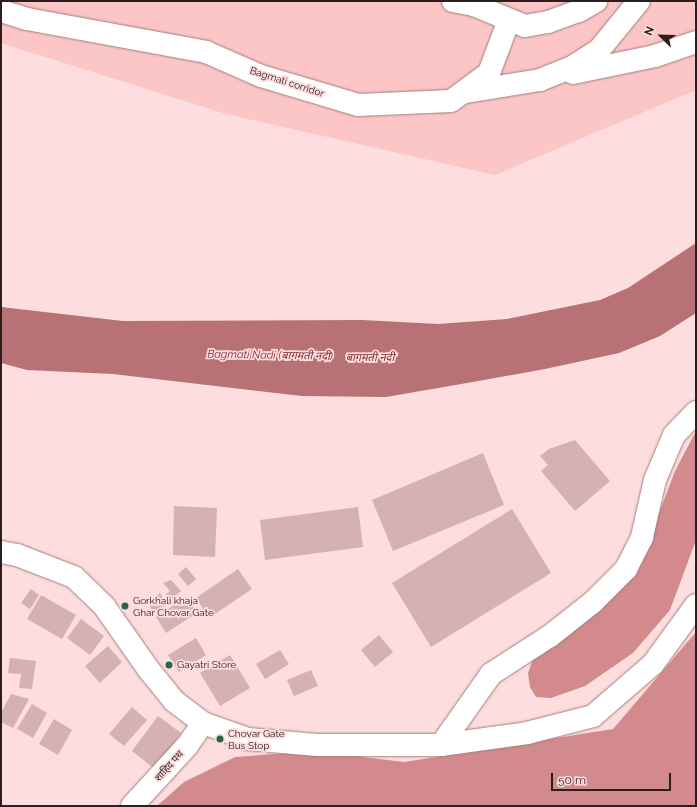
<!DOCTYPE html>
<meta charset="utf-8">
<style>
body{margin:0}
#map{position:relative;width:697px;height:807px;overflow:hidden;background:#fddddd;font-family:Raleway,"Noto Sans Devanagari",sans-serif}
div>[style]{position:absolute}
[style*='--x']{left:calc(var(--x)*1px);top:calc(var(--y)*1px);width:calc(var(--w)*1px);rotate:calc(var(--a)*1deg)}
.green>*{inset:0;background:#fcc5c6}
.forest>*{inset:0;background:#d38a8d}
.water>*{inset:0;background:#b87174}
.building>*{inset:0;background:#d6b1b1}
.roads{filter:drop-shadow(0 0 1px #a27f7f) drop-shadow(0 0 1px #a27f7f)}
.minor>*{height:22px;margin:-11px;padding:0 11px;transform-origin:11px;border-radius:11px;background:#fff}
.major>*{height:22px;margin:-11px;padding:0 11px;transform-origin:11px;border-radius:11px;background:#fff}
.dots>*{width:11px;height:11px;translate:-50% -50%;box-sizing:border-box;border:2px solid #fddddd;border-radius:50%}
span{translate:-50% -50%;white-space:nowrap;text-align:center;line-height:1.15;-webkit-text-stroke:3.5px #fddddd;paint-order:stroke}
.street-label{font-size:10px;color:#2c1e1f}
.poi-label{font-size:10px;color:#2c1e1f}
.left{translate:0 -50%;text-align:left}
.water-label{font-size:11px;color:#802933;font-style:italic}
.frame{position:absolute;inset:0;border:2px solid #2c1e1f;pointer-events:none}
.north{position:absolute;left:641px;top:16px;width:40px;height:40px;-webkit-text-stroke:3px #fddddd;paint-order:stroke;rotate:293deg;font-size:11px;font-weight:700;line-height:16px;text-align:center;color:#2c1e1f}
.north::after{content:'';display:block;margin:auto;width:14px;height:18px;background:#2c1e1f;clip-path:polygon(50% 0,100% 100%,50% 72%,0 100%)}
.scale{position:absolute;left:551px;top:773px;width:120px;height:18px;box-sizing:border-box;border:2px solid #2c1e1f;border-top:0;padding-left:5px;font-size:12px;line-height:14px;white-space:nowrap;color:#2c1e1f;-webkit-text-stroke:3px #fddddd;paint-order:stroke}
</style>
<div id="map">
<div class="green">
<div style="clip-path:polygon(1px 1px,696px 1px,696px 90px,495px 175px,226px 114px,1px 43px)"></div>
</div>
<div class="forest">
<div style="clip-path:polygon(696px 431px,696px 540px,670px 610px,633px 653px,585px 686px,551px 698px,536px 697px,530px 687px,528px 673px,535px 654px,611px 597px,658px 516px,675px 471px)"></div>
<div style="clip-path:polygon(696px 632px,696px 806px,157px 806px,184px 782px,235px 757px,313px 751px,404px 762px,613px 729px)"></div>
</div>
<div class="water">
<div style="clip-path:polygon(696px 243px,696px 313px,660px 336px,619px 353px,545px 369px,467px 383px,386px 397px,302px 396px,113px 374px,27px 370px,1px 363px,1px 307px,123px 321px,362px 320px,438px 324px,507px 319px,600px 300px,628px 288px)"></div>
</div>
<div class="building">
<div style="clip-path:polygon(575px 440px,610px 481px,575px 511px,541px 471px,548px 465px,540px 456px,549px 449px)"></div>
<div style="clip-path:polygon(483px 453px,504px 505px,393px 551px,372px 500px)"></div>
<div style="clip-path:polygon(174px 506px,217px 508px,215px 557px,173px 555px)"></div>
<div style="clip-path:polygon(358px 507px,363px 547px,265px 560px,260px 520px)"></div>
<div style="clip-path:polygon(512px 509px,551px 573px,431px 647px,392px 583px)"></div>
<div style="clip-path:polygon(186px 567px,196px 579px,188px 586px,178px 574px)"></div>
<div style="clip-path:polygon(238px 569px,252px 589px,209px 618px,196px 598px)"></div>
<div style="clip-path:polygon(171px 580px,181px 591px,171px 600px,166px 594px,170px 591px,163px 583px)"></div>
<div style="clip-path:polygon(31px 589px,39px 595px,30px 609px,21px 603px)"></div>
<div style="clip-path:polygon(160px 593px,167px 604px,154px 613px,147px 602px)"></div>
<div style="clip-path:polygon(41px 595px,76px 615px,62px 639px,27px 619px)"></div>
<div style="clip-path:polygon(186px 597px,197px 613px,166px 633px,156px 617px)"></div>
<div style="clip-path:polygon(81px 619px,104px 636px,90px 655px,67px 638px)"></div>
<div style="clip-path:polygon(379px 635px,393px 652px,375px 667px,361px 650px)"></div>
<div style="clip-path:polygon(196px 638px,206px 655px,179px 672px,168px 655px)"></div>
<div style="clip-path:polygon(108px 646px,122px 662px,100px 683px,85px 666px)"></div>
<div style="clip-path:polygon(280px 650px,289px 664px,265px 679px,256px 664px)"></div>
<div style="clip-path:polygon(230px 655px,250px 688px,220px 706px,200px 673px)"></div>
<div style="clip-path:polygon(10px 658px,36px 661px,32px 689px,19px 688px,21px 674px,8px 673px)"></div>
<div style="clip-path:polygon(311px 670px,318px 686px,294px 696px,287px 680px)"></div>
<div style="clip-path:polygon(11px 694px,29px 699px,13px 728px,1px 722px,1px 713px)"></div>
<div style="clip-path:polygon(32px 704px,47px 713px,33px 738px,17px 729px)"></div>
<div style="clip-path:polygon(132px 707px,147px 720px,124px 746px,109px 734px)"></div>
<div style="clip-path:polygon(158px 716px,181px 733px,155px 769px,132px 751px)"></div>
<div style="clip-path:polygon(54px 719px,72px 730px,58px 755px,39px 744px)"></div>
</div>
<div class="roads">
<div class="minor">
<div style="--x:453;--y:1;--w:21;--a:11"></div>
<div style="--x:474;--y:5;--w:55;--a:22.4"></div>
<div style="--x:525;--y:26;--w:23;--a:-10"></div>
<div style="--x:548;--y:22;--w:33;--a:-20"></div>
<div style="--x:579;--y:11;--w:20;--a:-30"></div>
<div style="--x:1;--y:11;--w:27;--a:17"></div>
<div style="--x:27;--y:19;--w:182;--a:10.4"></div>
<div style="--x:206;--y:52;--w:60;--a:23.6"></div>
<div style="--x:261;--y:76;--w:101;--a:16.6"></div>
<div style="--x:358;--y:105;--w:93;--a:-2.5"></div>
<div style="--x:451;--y:101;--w:47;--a:-36.4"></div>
<div style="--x:489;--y:73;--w:57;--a:-69.3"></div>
<div style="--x:573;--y:73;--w:84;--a:-11.7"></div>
<div style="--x:655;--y:56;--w:43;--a:-18.9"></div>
<div style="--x:466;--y:92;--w:75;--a:-9.2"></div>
<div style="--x:540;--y:80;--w:37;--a:-22"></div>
<div style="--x:574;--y:66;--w:30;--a:-33"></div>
<div style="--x:599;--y:50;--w:63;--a:-50.8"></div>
<div style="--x:441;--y:745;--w:87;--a:-54.8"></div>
<div style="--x:491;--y:674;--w:70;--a:-32.8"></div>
<div style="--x:550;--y:636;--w:55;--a:-38.3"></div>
<div style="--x:593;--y:602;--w:47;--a:-45"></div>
<div style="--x:626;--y:569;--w:36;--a:-63"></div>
<div style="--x:642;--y:537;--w:58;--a:-77.2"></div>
<div style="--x:655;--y:480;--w:49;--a:-67.1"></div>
<div style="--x:674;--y:435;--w:32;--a:-46"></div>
<div style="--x:132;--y:806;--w:81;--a:-47.5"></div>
<div style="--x:187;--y:746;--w:28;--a:-55"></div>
</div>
<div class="major">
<div style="--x:1;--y:552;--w:16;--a:11"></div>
<div style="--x:17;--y:555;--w:61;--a:21.1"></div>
<div style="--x:74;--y:577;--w:42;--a:44"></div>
<div style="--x:104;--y:606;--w:78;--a:54.9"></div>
<div style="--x:149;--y:670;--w:40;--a:51"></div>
<div style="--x:174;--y:701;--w:36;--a:37"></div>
<div style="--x:203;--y:723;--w:48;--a:19.6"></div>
<div style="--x:248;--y:739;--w:69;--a:5"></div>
<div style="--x:317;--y:745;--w:124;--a:0"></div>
<div style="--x:441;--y:745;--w:87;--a:-7.9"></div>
<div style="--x:527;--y:733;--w:68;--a:-14.4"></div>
<div style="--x:593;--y:716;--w:79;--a:-40.9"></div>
<div style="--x:653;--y:664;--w:73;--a:-53.9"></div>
</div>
</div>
<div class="dots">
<div style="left:125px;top:606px;background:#28654f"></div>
<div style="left:169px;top:665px;background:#28654f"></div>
<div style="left:220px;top:739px;background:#28654f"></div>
</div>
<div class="street-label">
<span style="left:287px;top:82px;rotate:18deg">Bagmati corridor</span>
<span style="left:169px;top:766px;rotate:-48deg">शाहिद पथ</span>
</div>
<div class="poi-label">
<span class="left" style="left:133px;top:606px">Gorkhali khaja<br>Ghar Chovar Gate</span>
<span class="left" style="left:177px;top:665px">Gayatri Store</span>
<span class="left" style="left:228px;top:739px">Chovar Gate<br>Bus Stop</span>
</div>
<div class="water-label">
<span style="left:270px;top:356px;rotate:1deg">Bagmati Nadi (बागमती नदी)</span>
<span style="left:370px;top:358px">बागमती नदी</span>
</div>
<div class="frame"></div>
<div class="north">N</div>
<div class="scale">50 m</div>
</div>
